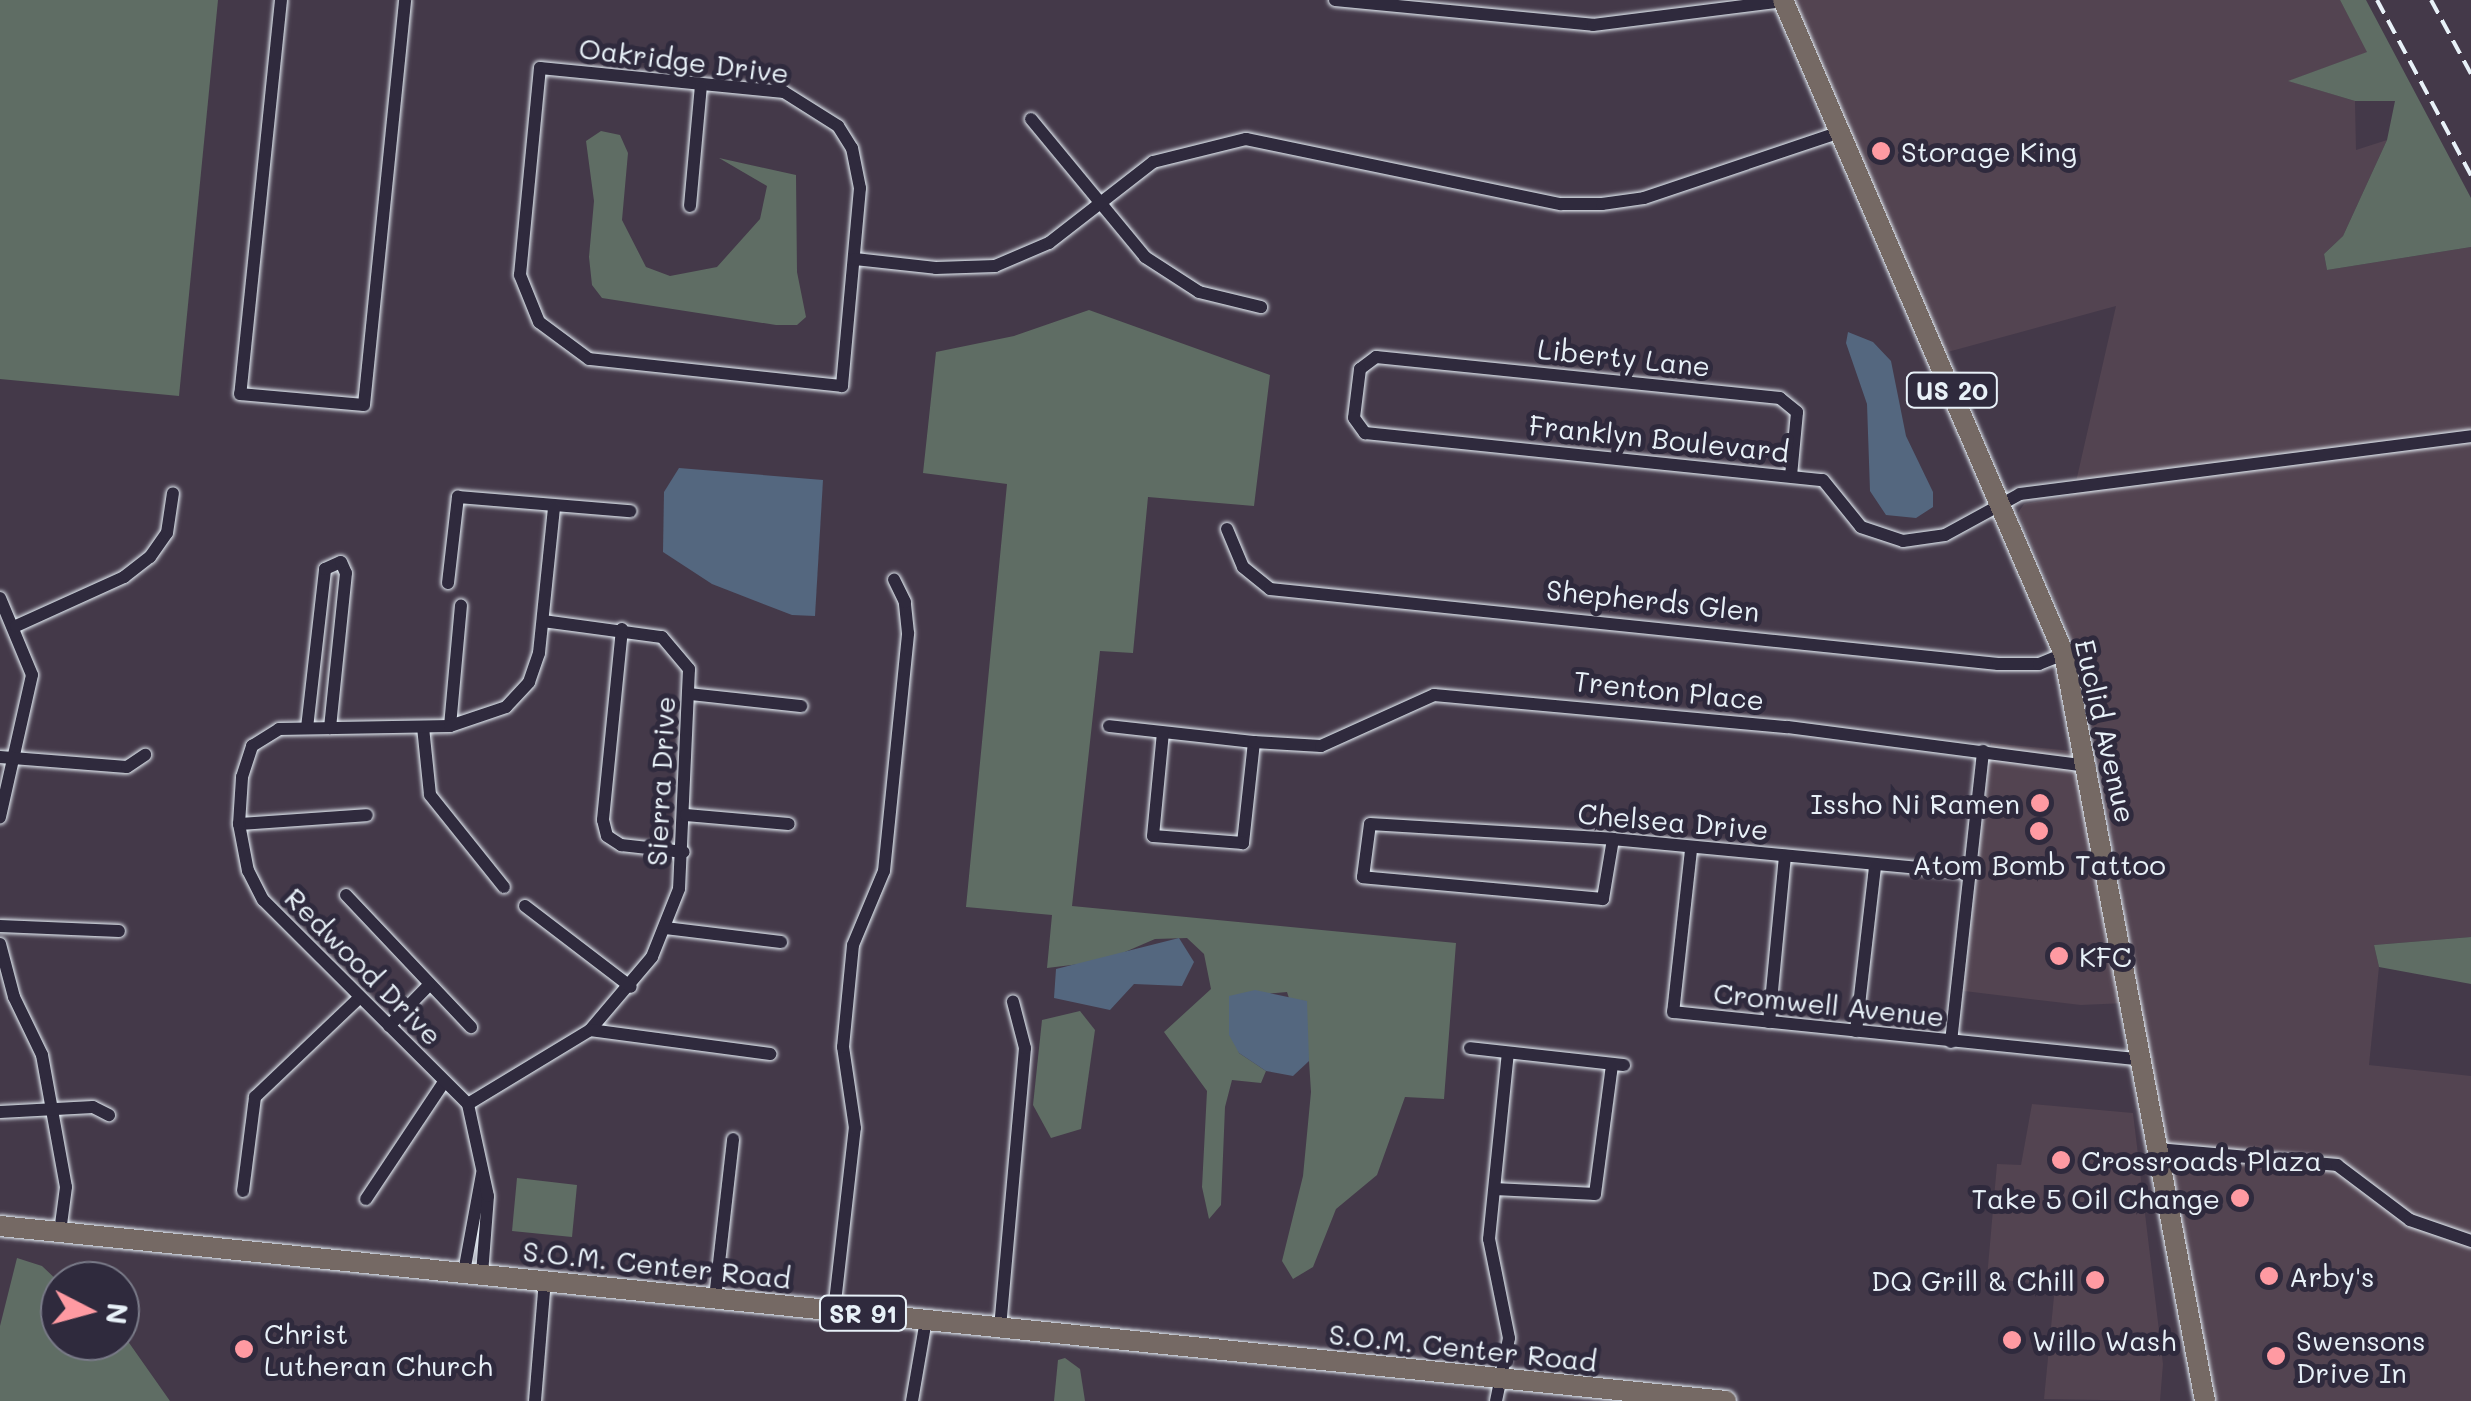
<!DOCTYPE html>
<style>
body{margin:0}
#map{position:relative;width:2471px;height:1401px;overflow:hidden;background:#443949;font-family:Mali,sans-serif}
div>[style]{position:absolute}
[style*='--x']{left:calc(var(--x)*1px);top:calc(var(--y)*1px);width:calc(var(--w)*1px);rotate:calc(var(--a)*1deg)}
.built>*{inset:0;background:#534451}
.green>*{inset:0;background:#5f6d64}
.water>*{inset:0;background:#54677f}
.roads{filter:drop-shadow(0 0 2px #e8f1f8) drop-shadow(0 0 2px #e8f1f8)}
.street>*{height:12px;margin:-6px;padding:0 6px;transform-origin:6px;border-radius:6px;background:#2f2a3d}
.primary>*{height:20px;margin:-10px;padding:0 10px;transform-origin:10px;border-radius:10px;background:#756964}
.rail>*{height:4px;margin-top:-2px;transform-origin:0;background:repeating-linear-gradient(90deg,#e8f1f8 0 15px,transparent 0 23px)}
.dots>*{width:28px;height:28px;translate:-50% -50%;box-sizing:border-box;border:5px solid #2f2a3d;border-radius:50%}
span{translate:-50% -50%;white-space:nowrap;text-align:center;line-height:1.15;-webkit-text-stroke:10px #2f2a3d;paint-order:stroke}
.shield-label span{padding:2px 8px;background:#2f2a3d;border:2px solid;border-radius:8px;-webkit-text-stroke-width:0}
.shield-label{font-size:25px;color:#e8f1f8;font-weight:700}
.street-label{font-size:28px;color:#e8f1f8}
.poi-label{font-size:28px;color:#e8f1f8}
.left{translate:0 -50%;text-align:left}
.right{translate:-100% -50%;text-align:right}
.north{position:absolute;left:40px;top:1261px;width:100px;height:100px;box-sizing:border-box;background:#2f2a3d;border:2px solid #797a88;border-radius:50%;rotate:96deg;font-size:28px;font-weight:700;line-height:40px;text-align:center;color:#e8f1f8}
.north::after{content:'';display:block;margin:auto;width:35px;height:45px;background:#ff9aa2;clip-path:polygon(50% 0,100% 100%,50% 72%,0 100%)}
</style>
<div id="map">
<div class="built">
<div style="clip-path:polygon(1790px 0,2340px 0,2368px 52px,2289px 81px,2355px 101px,2356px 150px,2387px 140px,2343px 236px,2324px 254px,2327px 270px,2471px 247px,2471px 937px,2374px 945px,2379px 967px,2369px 1065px,2471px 1076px,2471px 1401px,2207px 1401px,2082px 665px,2018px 513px,2024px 504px,2073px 495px,2116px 306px,1944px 353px)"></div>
<div style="clip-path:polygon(1991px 743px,2082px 752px,2126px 1003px,2081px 1005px,1964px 991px)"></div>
<div style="clip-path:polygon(2032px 1104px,2133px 1113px,2163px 1364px,2160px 1401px,2044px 1399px,2055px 1286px,1987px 1278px,1997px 1164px,2021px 1165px)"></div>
</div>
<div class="green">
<div style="clip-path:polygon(0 0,218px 0,179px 396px,0 379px)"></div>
<div style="clip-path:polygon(2340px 0,2366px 0,2471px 198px,2471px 247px,2327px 270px,2324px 254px,2343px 236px,2387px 140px,2395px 101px,2355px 101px,2288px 81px,2367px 52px)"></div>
<div style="clip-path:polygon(601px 131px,620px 135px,628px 153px,622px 220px,646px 267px,670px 276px,717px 267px,760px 219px,767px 186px,719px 158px,796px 175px,797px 272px,806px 317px,797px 325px,776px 325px,602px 298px,592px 285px,589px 257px,594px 201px,586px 141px)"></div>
<div style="clip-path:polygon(1089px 310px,1270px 375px,1254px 506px,1148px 497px,1133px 653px,1100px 651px,1072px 906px,1456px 943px,1444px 1099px,1405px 1097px,1377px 1175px,1336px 1209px,1313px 1267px,1293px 1279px,1282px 1261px,1303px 1176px,1311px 1092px,1309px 1061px,1287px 992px,1229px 997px,1239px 1053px,1266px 1071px,1261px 1083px,1232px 1080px,1225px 1107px,1221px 1205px,1209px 1219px,1202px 1187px,1207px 1091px,1164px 1032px,1211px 989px,1204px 954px,1187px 938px,1155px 939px,1104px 961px,1047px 968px,1052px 915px,966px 907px,1007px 484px,923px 473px,936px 352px,1014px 336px)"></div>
<div style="clip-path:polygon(2471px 937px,2471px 984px,2379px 967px,2374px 945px)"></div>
<div style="clip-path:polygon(1080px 1011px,1095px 1030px,1081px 1129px,1051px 1138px,1033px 1105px,1042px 1020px)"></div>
<div style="clip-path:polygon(517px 1178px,577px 1185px,572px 1237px,512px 1231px)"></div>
<div style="clip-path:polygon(17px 1258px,42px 1266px,60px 1283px,60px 1341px,120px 1341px,120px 1330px,170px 1401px,0 1401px,0 1326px)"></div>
<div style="clip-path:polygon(1065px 1358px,1080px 1369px,1085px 1401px,1054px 1401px,1058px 1360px)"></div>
</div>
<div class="water">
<div style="clip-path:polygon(1848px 332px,1873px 342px,1891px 361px,1906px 436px,1933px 492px,1933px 507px,1916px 518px,1886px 515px,1870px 491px,1867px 404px,1846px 343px)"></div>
<div style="clip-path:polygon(679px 468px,823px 480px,815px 616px,792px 615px,712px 584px,663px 552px,664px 492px)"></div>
<div style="clip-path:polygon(1179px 938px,1194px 962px,1182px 986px,1134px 984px,1110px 1010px,1054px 998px,1056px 969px)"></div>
<div style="clip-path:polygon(1255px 990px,1307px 1001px,1309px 1061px,1293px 1076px,1266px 1071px,1239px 1053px,1229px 1035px,1229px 996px)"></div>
</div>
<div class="roads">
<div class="street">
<div style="--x:281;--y:0;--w:396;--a:95.9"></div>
<div style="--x:240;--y:394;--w:124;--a:5.1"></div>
<div style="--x:364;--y:405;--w:407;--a:-84.2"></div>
<div style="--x:1335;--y:0;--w:259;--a:5.5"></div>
<div style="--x:1593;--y:25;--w:192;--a:-7.2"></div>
<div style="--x:540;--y:68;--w:245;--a:5.6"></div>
<div style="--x:784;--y:92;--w:64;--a:32.2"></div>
<div style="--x:838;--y:126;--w:26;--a:58"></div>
<div style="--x:852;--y:148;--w:41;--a:78.7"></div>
<div style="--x:860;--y:188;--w:199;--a:95.2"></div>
<div style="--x:842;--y:386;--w:254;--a:-173.9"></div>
<div style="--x:589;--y:359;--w:62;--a:-143.5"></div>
<div style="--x:539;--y:322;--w:51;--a:-112"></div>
<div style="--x:520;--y:275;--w:208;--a:-84.5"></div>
<div style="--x:1031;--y:119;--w:179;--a:50.4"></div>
<div style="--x:1145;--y:257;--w:64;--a:32.9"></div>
<div style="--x:1199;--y:292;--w:64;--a:13.6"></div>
<div style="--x:690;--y:206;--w:121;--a:-84.8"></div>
<div style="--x:855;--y:259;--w:81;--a:6.3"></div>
<div style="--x:936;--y:268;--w:59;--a:-1.9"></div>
<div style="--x:995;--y:266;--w:59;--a:-23.1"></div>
<div style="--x:1049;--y:243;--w:132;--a:-37.9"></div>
<div style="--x:1153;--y:162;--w:96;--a:-13.9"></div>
<div style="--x:1246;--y:139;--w:322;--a:11.7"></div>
<div style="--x:1561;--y:204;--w:41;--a:0"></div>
<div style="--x:1602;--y:204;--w:42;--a:-8.1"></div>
<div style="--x:1644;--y:198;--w:207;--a:-18.6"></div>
<div style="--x:1791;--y:476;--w:64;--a:-84.6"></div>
<div style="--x:1797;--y:412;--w:22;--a:-141"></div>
<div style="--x:1780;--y:398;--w:406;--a:-174.2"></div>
<div style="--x:1376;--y:357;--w:20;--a:143"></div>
<div style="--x:1360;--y:369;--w:49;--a:97"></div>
<div style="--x:1354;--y:418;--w:19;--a:54"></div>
<div style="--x:1365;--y:433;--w:460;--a:5.9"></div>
<div style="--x:1823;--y:480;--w:60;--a:51"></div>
<div style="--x:1861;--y:527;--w:44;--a:18.4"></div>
<div style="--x:1903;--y:541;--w:42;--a:-8.1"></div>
<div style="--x:1945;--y:535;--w:85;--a:-28.7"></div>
<div style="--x:2020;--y:494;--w:455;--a:-7.3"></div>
<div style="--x:1227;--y:529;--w:41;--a:67.2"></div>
<div style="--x:1243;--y:567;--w:35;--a:39"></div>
<div style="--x:1270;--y:589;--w:732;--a:5.88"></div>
<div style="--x:1998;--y:664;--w:41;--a:0"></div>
<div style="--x:2039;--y:664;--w:27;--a:-22"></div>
<div style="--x:448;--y:583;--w:87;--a:-83.4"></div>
<div style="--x:458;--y:497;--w:173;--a:4.7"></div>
<div style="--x:0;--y:598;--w:83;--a:67.4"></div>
<div style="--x:32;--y:675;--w:146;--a:102.7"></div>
<div style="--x:543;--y:621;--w:120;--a:7.7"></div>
<div style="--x:662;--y:637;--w:42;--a:49.8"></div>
<div style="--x:689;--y:669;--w:220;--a:92.6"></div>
<div style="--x:679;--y:889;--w:73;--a:111.7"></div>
<div style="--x:652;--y:957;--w:96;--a:130.3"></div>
<div style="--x:16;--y:626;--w:119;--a:-24.4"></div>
<div style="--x:124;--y:577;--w:33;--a:-38"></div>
<div style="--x:150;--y:557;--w:29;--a:-55"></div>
<div style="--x:167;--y:533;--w:40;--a:-81.5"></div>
<div style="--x:622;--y:629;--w:192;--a:95.7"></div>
<div style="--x:603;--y:820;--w:16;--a:76"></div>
<div style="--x:607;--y:836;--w:17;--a:33"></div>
<div style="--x:621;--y:845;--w:63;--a:6.3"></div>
<div style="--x:690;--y:694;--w:112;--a:6.2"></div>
<div style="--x:450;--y:726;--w:121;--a:-84.8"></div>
<div style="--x:1109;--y:726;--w:146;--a:6.3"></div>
<div style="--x:1254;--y:742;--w:102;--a:96.2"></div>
<div style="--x:1243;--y:843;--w:90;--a:-175.6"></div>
<div style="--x:1153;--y:836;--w:103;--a:-84.5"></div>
<div style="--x:423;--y:727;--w:68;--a:84.1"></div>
<div style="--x:430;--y:795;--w:118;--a:51.2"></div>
<div style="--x:307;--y:728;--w:160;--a:-83.5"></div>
<div style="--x:325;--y:569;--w:17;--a:-24"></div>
<div style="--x:341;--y:562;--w:12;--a:66"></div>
<div style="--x:346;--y:573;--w:156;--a:95.9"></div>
<div style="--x:1254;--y:742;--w:67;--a:3.4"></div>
<div style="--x:1321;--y:746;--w:124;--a:-24.3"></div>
<div style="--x:1434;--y:695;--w:355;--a:5.2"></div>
<div style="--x:1788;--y:727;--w:304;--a:7.4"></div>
<div style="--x:0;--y:757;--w:127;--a:4.5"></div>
<div style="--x:127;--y:767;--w:22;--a:-34"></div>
<div style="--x:686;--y:815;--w:103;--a:5"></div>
<div style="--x:239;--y:824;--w:128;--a:-4"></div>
<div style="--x:1613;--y:839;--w:61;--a:99.5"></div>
<div style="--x:1603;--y:899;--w:241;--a:-174.8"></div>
<div style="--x:1363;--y:877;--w:53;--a:-82.5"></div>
<div style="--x:1370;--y:824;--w:243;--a:3.5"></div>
<div style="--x:1613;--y:839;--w:360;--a:5.4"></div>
<div style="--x:1691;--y:850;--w:163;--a:96.3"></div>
<div style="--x:1673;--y:1012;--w:471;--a:5.8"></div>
<div style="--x:346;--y:895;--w:182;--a:46.6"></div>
<div style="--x:525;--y:906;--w:133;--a:37.4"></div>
<div style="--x:0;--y:926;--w:119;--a:2.4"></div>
<div style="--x:665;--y:928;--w:117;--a:6.9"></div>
<div style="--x:0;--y:944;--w:55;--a:75.2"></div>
<div style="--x:14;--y:997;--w:64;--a:64.2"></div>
<div style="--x:42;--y:1055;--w:134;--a:79.7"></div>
<div style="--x:66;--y:1187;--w:45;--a:97.6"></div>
<div style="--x:1769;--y:1022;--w:167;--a:-84.5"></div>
<div style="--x:389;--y:1026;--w:57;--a:-45.7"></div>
<div style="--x:1856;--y:1031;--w:166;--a:-83.4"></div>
<div style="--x:1951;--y:1042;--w:293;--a:-83.7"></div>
<div style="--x:1470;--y:1048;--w:155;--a:6.3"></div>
<div style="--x:468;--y:1104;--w:143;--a:-31.2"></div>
<div style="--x:590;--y:1030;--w:182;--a:7.6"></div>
<div style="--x:0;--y:1112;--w:93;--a:-3.1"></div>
<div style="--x:93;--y:1107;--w:18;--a:27"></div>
<div style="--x:2158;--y:1149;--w:180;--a:5.1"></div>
<div style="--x:2337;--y:1165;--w:91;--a:37"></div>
<div style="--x:2410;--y:1220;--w:65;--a:19"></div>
<div style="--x:1495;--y:1189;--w:100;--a:2.9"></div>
<div style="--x:1595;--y:1194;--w:131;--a:-82.5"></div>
<div style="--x:243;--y:1191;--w:95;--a:-82.7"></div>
<div style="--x:255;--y:1097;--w:144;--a:-43.6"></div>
<div style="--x:366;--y:1199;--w:141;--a:-56.3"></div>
<div style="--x:464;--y:1272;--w:100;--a:-79.6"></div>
<div style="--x:482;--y:1274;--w:78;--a:-85.6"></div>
<div style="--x:488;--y:1196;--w:94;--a:-102.3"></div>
<div style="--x:468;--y:1104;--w:289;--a:-135.1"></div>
<div style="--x:263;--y:900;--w:33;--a:-117"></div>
<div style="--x:248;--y:871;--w:48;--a:-100.8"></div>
<div style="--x:239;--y:824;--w:47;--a:-86.3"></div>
<div style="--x:242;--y:777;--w:33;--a:-72"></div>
<div style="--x:252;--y:746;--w:32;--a:-32"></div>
<div style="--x:279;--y:729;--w:171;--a:-1"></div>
<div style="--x:450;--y:726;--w:59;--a:-18.7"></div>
<div style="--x:506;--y:707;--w:34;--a:-47"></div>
<div style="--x:529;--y:682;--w:31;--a:-71"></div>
<div style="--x:539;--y:653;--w:146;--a:-84.1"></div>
<div style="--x:715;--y:1298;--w:160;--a:-83.5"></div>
<div style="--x:834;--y:1311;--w:184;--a:-83.5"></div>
<div style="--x:855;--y:1128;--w:82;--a:-98.4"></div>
<div style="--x:843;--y:1047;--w:102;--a:-84.4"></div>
<div style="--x:853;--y:945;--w:80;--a:-67.3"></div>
<div style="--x:884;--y:871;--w:239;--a:-84.2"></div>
<div style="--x:908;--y:633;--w:31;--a:-96"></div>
<div style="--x:905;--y:602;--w:25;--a:-116"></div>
<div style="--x:1000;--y:1328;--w:281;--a:-84.9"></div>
<div style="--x:1025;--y:1048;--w:48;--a:-104.6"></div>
<div style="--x:535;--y:1401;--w:121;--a:-85.3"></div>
<div style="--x:912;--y:1401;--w:82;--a:-80.2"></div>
<div style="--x:1496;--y:1401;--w:64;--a:-78.3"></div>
<div style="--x:1509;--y:1338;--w:101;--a:-101.4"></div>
<div style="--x:1489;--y:1239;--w:187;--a:-84.2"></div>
</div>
<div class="primary">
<div style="--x:1783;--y:0;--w:712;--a:66.75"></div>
<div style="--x:2064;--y:654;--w:760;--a:79.31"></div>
<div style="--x:0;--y:1226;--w:1735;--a:5.79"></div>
</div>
</div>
<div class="rail">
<div style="--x:2377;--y:0;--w:199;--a:61.8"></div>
<div style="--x:2431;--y:0;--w:84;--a:61.6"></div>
</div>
<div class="dots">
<div style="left:1881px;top:151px;background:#ff9aa2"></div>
<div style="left:2040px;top:803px;background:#ff9aa2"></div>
<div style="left:2039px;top:831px;background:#ff9aa2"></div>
<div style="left:2059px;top:956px;background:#ff9aa2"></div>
<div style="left:2061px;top:1160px;background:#ff9aa2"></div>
<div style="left:2240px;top:1198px;background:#ff9aa2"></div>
<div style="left:2269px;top:1276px;background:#ff9aa2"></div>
<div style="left:2095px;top:1280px;background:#ff9aa2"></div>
<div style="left:2012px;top:1340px;background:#ff9aa2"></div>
<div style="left:244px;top:1349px;background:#ff9aa2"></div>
<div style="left:2276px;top:1356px;background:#ff9aa2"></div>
</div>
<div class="shield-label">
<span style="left:1952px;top:390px">US 20</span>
<span style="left:863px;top:1313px">SR 91</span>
</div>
<div class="street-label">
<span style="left:684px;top:60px;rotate:7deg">Oakridge Drive</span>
<span style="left:1624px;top:357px;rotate:6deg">Liberty Lane</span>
<span style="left:1659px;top:438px;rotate:6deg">Franklyn Boulevard</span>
<span style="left:1653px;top:600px;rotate:6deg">Shepherds Glen</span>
<span style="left:1669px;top:690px;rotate:6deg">Trenton Place</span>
<span style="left:2106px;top:731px;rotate:77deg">Euclid Avenue</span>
<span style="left:660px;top:781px;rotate:-87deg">Sierra Drive</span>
<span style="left:1673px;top:821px;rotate:5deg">Chelsea Drive</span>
<span style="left:364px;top:966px;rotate:45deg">Redwood Drive</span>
<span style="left:1829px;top:1004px;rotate:6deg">Cromwell Avenue</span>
<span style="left:657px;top:1264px;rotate:6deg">S.O.M. Center Road</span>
<span style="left:1463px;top:1347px;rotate:6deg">S.O.M. Center Road</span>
</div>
<div class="poi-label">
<span class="left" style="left:1901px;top:151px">Storage King</span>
<span class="right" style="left:2020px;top:803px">Issho Ni Ramen</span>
<span style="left:2039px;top:864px">Atom Bomb Tattoo</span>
<span class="left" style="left:2079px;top:956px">KFC</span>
<span class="left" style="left:2081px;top:1160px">Crossroads Plaza</span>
<span class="right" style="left:2220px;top:1198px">Take 5 Oil Change</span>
<span class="left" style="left:2289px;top:1276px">Arby's</span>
<span class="right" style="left:2075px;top:1280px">DQ Grill &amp; Chill</span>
<span class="left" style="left:264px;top:1349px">Christ<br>Lutheran Church</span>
<span class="left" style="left:2032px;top:1340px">Willo Wash</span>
<span class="left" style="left:2296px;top:1356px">Swensons<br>Drive In</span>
</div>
<div class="north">N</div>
</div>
